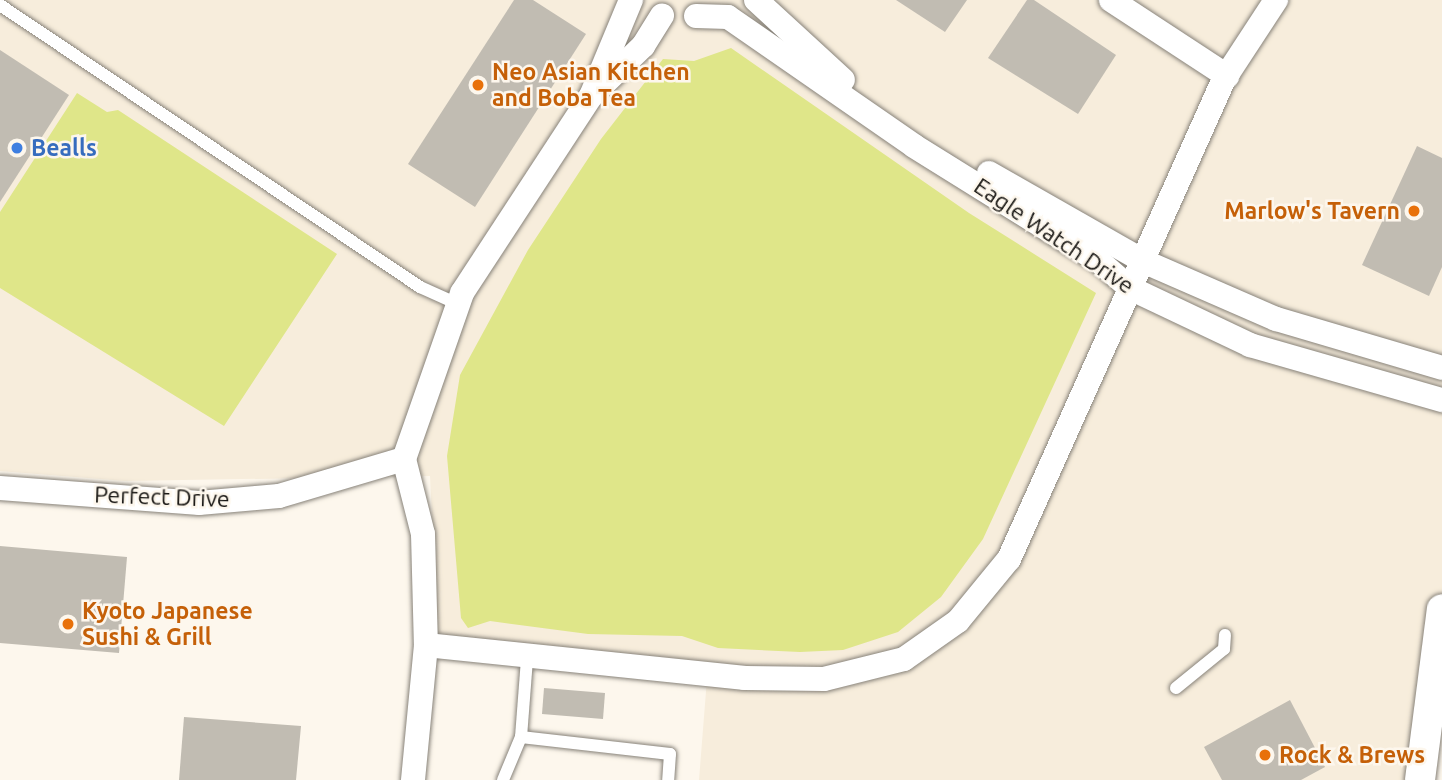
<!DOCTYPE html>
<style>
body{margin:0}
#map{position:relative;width:1442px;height:780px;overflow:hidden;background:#fdf7ed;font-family:Ubuntu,sans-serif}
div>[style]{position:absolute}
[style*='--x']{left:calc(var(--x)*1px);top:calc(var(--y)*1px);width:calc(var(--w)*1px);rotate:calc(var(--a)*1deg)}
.built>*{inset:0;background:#f7eddc}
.green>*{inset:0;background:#dfe689}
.building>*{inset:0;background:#c1bcb2}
.roads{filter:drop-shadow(0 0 2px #878279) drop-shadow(0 0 2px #878279)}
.service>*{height:12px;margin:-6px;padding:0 6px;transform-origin:6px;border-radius:6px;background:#fff}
.minor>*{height:24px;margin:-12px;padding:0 12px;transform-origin:12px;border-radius:12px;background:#fff}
.tertiary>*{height:30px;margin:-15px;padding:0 15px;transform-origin:15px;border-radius:15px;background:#fff}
.dots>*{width:19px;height:19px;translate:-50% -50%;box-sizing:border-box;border:4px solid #fdf7ed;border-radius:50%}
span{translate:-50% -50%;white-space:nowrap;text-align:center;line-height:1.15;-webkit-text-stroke:5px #fdf7ed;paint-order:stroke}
.food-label{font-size:23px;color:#c56008;font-weight:700}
.left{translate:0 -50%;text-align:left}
.right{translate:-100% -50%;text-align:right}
.shop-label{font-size:23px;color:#366cbe;font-weight:700}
.street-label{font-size:23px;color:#171512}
</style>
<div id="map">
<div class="built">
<div style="clip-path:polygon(0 0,1442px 0,1442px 598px,1412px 780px,699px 780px,708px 666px,438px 638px,430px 476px,125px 481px,0 471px)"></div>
</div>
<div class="green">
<div style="clip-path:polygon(731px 48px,969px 213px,1096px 293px,983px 539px,941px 597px,898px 632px,843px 650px,800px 652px,718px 648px,682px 636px,588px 634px,490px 621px,468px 628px,461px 618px,447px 456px,460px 375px,528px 250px,601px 139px,663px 59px,694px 61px)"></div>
<div style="clip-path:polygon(77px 93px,107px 112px,118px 110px,337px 254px,224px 426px,0 288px,0 212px)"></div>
</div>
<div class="building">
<div style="clip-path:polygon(514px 0,533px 0,586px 34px,475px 207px,408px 164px)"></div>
<div style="clip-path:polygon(896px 0,967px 0,945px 32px)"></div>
<div style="clip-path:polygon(1027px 0,1034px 0,1116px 55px,1078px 114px,988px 58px)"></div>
<div style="clip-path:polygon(0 50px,69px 95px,0 202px)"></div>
<div style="clip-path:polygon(1417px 146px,1442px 158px,1442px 267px,1429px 296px,1362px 265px)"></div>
<div style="clip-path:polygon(0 546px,127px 557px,119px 653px,0 643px)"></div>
<div style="clip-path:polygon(544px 688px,605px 693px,603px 719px,542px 714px)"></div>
<div style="clip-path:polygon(1290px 700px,1325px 767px,1301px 780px,1222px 780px,1204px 747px)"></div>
<div style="clip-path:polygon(184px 717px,301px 726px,296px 780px,179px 780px)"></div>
</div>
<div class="roads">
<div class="service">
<div style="--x:0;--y:5;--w:506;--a:33.88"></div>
<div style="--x:420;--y:287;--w:42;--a:24.1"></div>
<div style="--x:527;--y:659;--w:78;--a:94.4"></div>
<div style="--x:521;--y:737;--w:150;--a:6.5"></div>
<div style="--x:670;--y:754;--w:26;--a:94"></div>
<div style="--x:1176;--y:688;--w:62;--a:-39.1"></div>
<div style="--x:1224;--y:649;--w:14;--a:-86"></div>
<div style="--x:503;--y:780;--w:47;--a:-67.3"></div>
</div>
<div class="minor">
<div style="--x:756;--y:0;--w:118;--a:42.6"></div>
<div style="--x:1111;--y:0;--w:139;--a:33.2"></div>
<div style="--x:696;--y:16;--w:32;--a:2"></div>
<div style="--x:728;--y:17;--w:226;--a:34.7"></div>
<div style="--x:914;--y:146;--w:219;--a:31.9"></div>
<div style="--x:1100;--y:262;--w:40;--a:41"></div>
<div style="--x:1130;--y:288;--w:133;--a:25.4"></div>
<div style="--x:1250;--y:345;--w:200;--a:16"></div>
<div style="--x:594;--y:93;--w:68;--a:-43.8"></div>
<div style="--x:643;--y:46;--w:36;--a:-58"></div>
<div style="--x:989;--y:173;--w:177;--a:29.7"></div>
<div style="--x:1143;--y:261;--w:145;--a:23.6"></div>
<div style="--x:1276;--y:319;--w:173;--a:16.4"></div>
<div style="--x:404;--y:459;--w:176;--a:-70.7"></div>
<div style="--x:462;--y:293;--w:235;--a:-56.8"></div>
<div style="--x:591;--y:96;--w:104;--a:-67.4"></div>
<div style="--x:404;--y:459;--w:77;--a:75.8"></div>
<div style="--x:423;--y:534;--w:111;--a:88.5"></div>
<div style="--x:426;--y:645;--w:136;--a:95.5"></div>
<div style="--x:0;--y:488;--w:200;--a:4.3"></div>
<div style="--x:199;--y:503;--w:80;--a:-5"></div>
<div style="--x:279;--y:496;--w:130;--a:-16.5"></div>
<div style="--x:426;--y:645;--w:321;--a:5.9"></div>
<div style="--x:745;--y:678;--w:79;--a:0.7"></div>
<div style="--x:824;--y:679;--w:82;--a:-14"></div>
<div style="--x:904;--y:659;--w:66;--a:-35.1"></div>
<div style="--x:958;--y:621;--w:80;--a:-50.6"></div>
<div style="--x:1009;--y:559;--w:524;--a:-65.88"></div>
<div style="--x:1223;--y:81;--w:97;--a:-56.8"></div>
</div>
<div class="tertiary">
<div style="--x:1420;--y:780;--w:172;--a:-82.7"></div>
</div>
</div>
<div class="dots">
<div style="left:478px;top:85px;background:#e8710a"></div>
<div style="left:17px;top:148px;background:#3f7fe0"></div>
<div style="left:1414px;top:211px;background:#e8710a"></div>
<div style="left:68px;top:624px;background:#e8710a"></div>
<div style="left:1265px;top:755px;background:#e8710a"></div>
</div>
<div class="food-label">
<span class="left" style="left:492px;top:85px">Neo Asian Kitchen<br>and Boba Tea</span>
<span class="right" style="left:1400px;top:211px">Marlow's Tavern</span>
<span class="left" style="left:82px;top:624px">Kyoto Japanese<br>Sushi &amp; Grill</span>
<span class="left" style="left:1279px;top:755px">Rock &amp; Brews</span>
</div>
<div class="shop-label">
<span class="left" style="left:31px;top:148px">Bealls</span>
</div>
<div class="street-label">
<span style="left:1054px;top:236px;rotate:34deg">Eagle Watch Drive</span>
<span style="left:162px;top:497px;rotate:2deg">Perfect Drive</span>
</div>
</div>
